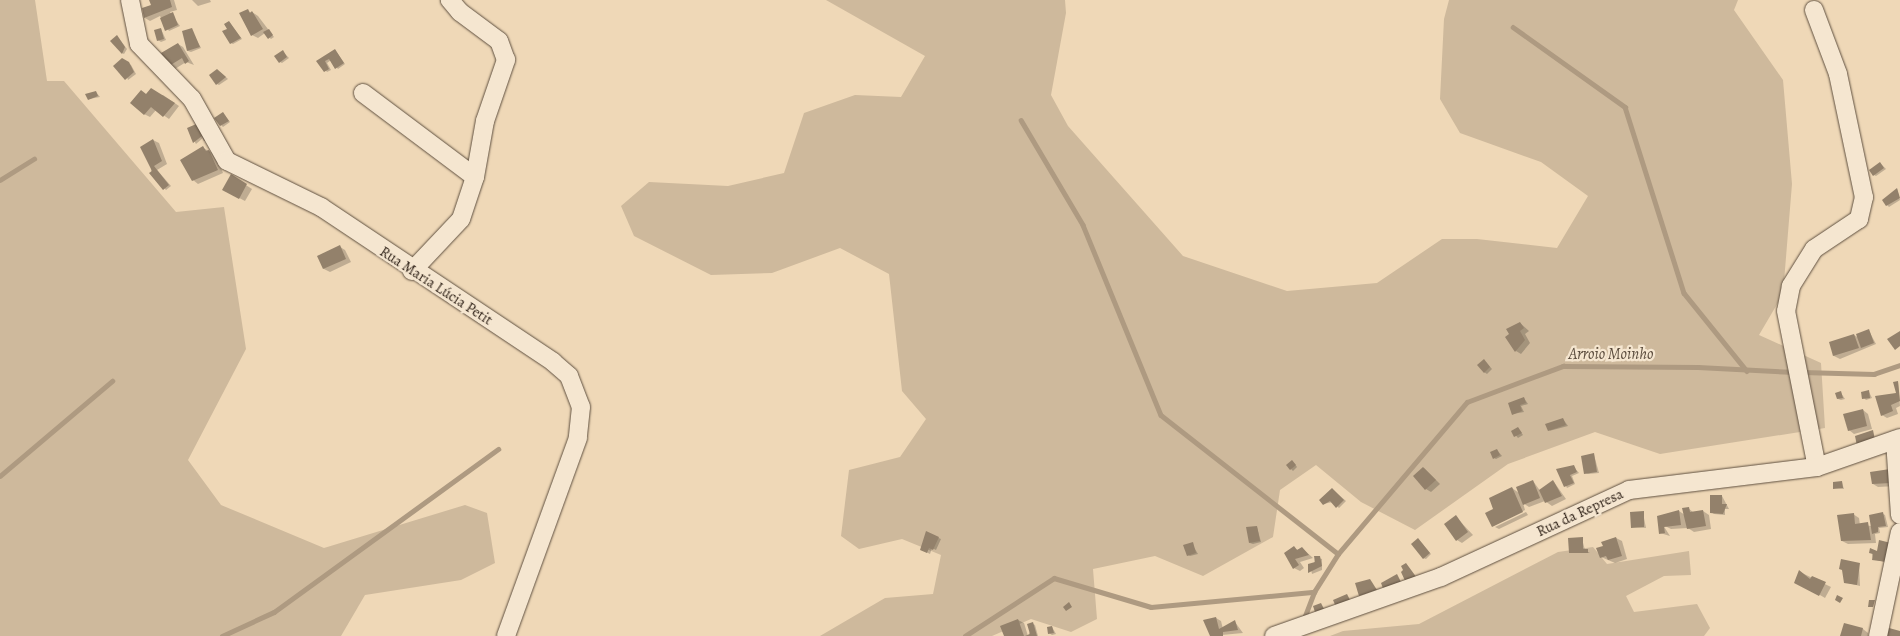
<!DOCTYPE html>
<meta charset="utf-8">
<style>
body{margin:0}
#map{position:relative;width:1900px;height:636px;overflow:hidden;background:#efd8b7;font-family:Alegreya,serif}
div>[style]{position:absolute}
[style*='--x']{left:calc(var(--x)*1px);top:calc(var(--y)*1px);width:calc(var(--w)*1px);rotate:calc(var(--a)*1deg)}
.green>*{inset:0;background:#ceb99c}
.shadow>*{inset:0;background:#0003}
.stream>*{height:4.5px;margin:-2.25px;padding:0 2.25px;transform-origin:2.25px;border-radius:2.25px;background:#ae9a81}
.building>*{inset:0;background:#93816b}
.roads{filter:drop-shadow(0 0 1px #5f5040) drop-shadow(0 0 1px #5f5040)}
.minor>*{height:18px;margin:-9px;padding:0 9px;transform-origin:9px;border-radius:9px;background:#f5e6d0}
span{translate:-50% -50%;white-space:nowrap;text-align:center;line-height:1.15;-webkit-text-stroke:4.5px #f5e6d0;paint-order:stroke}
.street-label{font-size:15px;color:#2f2218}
.water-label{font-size:16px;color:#5b4c3d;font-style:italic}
</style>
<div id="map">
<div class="green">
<div style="clip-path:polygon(0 0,35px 0,47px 81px,64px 81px,176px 212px,224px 207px,246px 349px,188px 460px,221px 505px,324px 548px,465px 505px,487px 513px,495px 563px,461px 580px,365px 595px,341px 636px,0 636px)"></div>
<div style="clip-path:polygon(826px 0,1065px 0,1066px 13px,1051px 95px,1068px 126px,1183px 256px,1287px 291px,1377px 283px,1442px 239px,1477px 239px,1557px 248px,1588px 196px,1541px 162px,1460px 133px,1440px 99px,1444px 19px,1449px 0,1738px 0,1734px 10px,1783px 80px,1792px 184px,1783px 294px,1759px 335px,1821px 363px,1825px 428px,1660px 454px,1595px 432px,1508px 464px,1415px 530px,1361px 502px,1316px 465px,1280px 490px,1273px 537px,1203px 576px,1155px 556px,1093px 569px,1097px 619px,1071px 632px,1031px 619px,992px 636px,820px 636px,885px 598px,933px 594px,941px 555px,902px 539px,859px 549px,841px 536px,849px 470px,900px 457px,926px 419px,902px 391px,889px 274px,840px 248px,772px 273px,711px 275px,634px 236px,621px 206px,649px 182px,728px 186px,784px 173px,804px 113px,855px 95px,901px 97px,925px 56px)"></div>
<div style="clip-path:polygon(1593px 547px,1607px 564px,1689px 551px,1691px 575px,1664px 576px,1626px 596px,1634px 612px,1697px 604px,1710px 628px,1704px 636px,1330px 636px,1343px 631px,1419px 624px,1558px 552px)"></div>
</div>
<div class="shadow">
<div style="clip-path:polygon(151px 0,174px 0,177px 10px,170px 12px,180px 26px,169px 31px,160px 16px,150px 21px,145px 18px,153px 6px)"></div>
<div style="clip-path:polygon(192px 0,210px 0,211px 2px,198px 6px)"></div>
<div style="clip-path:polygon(252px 12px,258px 16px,274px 37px,271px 39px,265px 33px,258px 38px,252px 35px,241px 14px)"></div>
<div style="clip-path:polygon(229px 22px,242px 39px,233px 44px,231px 43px)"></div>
<div style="clip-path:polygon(161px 29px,166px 40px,161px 42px,158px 40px)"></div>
<div style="clip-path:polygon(191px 29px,201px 48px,191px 52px,188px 51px)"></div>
<div style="clip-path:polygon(117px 36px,127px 49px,124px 54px,122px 53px)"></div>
<div style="clip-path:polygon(178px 44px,183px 47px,194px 65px,186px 62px,175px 69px,170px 65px)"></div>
<div style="clip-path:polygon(335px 50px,345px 64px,338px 69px,331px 60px,327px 63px,331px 70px,327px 72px,318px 61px)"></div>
<div style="clip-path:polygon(283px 52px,289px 58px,282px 63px,280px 62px)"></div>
<div style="clip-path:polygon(122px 60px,131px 65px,136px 74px,128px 80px)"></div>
<div style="clip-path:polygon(220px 72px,228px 79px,219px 85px,217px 84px)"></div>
<div style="clip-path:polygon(96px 92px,100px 97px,89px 99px)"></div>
<div style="clip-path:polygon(147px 94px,163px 95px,179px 106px,169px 119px,156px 110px,150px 117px,144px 114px)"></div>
<div style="clip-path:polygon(223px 113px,230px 122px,223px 127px,221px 125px)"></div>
<div style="clip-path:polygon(188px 129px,204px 137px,196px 144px)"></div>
<div style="clip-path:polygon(153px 140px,159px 143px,167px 164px,157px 170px,171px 186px,166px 190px,151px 173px)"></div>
<div style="clip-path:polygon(203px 148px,215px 154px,223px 173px,198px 184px,193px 180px)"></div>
<div style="clip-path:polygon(1880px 163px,1886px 169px,1876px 176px,1874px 175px)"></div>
<div style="clip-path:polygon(232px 176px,252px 189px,245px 201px,224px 190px)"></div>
<div style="clip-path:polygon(1897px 189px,1900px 200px,1889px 207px,1887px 205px)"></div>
<div style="clip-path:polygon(340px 247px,345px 250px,351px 262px,330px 272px,324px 269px,319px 257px)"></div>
<div style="clip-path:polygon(1520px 323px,1529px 331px,1525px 334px,1530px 343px,1521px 354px,1516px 351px)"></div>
<div style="clip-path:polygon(1869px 331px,1876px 344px,1840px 359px,1834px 356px,1830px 343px,1854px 335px,1859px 338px)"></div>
<div style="clip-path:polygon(1486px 362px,1492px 369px,1487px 374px,1484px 372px)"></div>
<div style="clip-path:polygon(1898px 382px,1900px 406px,1896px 408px,1898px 414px,1887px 418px,1882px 415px,1898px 396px)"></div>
<div style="clip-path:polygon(1869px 392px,1872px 398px,1866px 400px,1864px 398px)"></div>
<div style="clip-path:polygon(1841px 393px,1845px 399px,1841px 400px,1838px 399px)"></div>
<div style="clip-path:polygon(1524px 398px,1528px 404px,1521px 406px,1524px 412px,1513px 414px)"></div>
<div style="clip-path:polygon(1863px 410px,1868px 414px,1872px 429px,1854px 434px,1849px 430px)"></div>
<div style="clip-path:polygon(1563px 419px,1568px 426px,1549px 431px)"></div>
<div style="clip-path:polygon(1518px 428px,1523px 435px,1518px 438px,1512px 431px)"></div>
<div style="clip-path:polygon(1497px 450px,1502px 456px,1496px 459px,1494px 458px)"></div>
<div style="clip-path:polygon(1594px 455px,1599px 473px,1588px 474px,1585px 473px)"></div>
<div style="clip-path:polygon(1294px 463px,1297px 467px,1293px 471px,1291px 469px)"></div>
<div style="clip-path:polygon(1574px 467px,1579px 473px,1572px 476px,1575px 484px,1567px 488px,1558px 470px)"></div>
<div style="clip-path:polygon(1424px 468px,1440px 484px,1431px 492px,1426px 489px)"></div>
<div style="clip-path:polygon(1872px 473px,1896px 486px,1878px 487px,1873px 484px)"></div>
<div style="clip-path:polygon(1533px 481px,1541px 492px,1554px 482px,1566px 499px,1552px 506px,1545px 501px,1529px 507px,1523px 503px,1525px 510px,1493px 526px,1495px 509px,1512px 488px,1519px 493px)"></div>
<div style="clip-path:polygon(1842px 483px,1844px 489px,1835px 488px)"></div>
<div style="clip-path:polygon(1332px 489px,1346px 501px,1339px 508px,1333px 502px,1323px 504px)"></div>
<div style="clip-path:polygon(1722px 496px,1729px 509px,1725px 509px,1725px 515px,1714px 514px,1711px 512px)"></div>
<div style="clip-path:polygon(1688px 508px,1694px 513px,1703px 511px,1709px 515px,1711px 529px,1694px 532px,1688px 528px,1671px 529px,1663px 525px,1670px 536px,1660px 533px,1659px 516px,1679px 511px,1685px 515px)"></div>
<div style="clip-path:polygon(1526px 512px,1528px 515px,1499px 529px,1495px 527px)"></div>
<div style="clip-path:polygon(1643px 513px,1646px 528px,1632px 527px)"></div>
<div style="clip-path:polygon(1853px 514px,1859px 518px,1860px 525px,1872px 526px,1883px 514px,1885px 515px,1888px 527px,1879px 528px,1880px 533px,1875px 534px,1876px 543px,1848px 544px,1842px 541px)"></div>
<div style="clip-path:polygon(1456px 517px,1473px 535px,1462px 543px,1457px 540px)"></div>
<div style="clip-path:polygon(1257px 527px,1261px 542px,1253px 544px,1250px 543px)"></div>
<div style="clip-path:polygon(927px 533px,941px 539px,936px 550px,932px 548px,930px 554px,922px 550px)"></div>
<div style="clip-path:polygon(1616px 538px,1622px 541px,1627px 559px,1615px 563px,1601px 557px,1604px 547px)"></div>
<div style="clip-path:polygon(1582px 539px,1585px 550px,1590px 553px,1570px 552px)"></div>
<div style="clip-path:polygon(1420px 541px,1431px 554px,1426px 559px,1423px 558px)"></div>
<div style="clip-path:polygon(1192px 544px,1198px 554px,1190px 556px,1188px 555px)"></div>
<div style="clip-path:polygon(1294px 548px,1298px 550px,1302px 548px,1313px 558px,1300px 562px,1304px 568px,1300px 571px,1294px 568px)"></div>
<div style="clip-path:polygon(1871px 550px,1893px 564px,1873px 559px)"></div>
<div style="clip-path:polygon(1315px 557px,1322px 559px,1322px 570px,1312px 574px,1310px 565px,1314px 565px)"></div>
<div style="clip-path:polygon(1859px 564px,1860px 586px,1848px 583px)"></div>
<div style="clip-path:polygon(1800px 572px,1831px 587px,1825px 598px,1803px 585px)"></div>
<div style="clip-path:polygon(1216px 618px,1221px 621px,1223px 629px,1235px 622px,1243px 633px,1211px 636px)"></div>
<div style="clip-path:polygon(1018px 620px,1024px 623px,1028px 636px,1005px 636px)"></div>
<div style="clip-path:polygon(1033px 624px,1035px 625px,1038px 636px,1028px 636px)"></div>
<div style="clip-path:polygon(1845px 625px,1863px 629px,1868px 633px,1868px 636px,1842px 636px)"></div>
<div style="clip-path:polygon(1052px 627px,1056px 634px,1052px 635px,1049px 633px)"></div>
</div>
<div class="stream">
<div style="--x:1513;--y:27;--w:138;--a:35.5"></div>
<div style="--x:1625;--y:107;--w:195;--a:72.4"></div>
<div style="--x:1684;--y:293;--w:100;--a:51.1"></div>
<div style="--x:1021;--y:120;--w:122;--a:59.4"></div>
<div style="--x:1083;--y:225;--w:205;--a:67.7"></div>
<div style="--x:1161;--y:415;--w:225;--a:38.1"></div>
<div style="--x:0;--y:180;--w:40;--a:-32"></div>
<div style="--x:1802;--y:372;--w:72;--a:1.6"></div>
<div style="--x:1874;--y:374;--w:28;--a:-19"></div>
<div style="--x:0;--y:476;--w:147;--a:-40.3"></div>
<div style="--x:1303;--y:621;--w:31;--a:-69"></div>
<div style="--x:1314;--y:592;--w:45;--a:-57.7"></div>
<div style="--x:1338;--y:554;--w:199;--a:-49.7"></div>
<div style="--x:1467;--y:402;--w:103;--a:-20.6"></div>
<div style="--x:1563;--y:366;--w:135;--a:0.4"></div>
<div style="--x:1698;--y:367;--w:97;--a:3"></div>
<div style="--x:222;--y:636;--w:57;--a:-24.8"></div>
<div style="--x:274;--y:612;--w:277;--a:-36"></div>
<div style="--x:965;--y:636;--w:106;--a:-33.1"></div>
<div style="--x:1054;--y:578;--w:101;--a:16.6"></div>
<div style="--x:1151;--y:607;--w:164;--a:-5.3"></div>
</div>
<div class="building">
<div style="clip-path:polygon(149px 0,170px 0,172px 7px,144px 18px,142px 8px,151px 5px)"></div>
<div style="clip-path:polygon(248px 9px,250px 13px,252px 11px,263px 29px,251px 36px,239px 13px)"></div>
<div style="clip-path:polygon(173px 12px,178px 25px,165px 31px,160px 18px)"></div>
<div style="clip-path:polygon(229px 21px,241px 38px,230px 44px,222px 31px,227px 29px,224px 24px)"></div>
<div style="clip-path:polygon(161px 28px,164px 39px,157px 41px,154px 30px)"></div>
<div style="clip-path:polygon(192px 28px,200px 47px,187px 51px,182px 31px)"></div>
<div style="clip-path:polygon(269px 29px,273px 35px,268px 39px,263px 32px)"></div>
<div style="clip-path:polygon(117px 35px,125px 47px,122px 54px,110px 41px)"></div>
<div style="clip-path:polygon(178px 43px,189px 61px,185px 64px,182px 58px,169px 66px,161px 53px)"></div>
<div style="clip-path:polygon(335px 49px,344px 63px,335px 69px,329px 59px,325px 61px,329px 69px,324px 72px,316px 61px)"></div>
<div style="clip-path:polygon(283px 50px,287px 57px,279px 63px,274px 56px)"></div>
<div style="clip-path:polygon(122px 58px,129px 62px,134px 72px,125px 80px,113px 66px)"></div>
<div style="clip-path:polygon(217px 69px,226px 77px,216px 85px,209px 75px)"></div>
<div style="clip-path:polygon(151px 88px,175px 103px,163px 117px,151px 107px,144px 115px,130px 103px,141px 90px,146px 94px)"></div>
<div style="clip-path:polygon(96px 91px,98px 96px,88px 100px,85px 94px)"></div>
<div style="clip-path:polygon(223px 112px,229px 121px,220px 126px,214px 118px)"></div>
<div style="clip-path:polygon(201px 122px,208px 139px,204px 141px,202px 136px,193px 143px,187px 128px)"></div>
<div style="clip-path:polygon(153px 139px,162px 161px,154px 166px,169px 185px,163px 190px,149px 173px,152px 171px,140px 147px)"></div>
<div style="clip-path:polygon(203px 146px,206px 151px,209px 150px,218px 170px,192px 181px,180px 160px)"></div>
<div style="clip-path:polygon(1880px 162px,1884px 168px,1873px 176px,1869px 170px)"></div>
<div style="clip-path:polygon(231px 174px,247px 184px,239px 199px,222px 190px)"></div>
<div style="clip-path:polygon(1897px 188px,1900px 198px,1886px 206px,1882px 200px)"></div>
<div style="clip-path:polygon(340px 245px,346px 259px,323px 269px,317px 256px)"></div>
<div style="clip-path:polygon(1520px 322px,1524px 328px,1520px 331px,1525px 340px,1515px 352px,1505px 337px,1509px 334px,1506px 329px)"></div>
<div style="clip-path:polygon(1869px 329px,1874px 343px,1861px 348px,1856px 334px)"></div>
<div style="clip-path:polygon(1900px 331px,1900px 346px,1895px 350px,1887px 339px)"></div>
<div style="clip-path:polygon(1854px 334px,1859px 348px,1833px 356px,1829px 342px)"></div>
<div style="clip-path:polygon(1484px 359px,1490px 367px,1484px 373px,1477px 365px)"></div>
<div style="clip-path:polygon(1898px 381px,1900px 401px,1891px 405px,1893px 411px,1881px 416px,1875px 396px,1896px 393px,1893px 382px)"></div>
<div style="clip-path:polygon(1869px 390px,1870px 398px,1862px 399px,1861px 392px)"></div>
<div style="clip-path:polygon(1841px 391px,1843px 398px,1837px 399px,1835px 393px)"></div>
<div style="clip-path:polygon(1524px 397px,1526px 403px,1520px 405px,1522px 411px,1512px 415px,1508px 403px)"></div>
<div style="clip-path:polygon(1863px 409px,1867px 426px,1848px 431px,1843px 414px)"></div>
<div style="clip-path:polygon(1563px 418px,1566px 425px,1548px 431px,1545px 424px)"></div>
<div style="clip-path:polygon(1518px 427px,1522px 433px,1514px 437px,1511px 431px)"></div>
<div style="clip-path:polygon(1873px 430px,1875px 440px,1857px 446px,1855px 436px)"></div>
<div style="clip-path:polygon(1497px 449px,1500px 455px,1493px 459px,1490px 452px)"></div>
<div style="clip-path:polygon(1594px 453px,1597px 472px,1584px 474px,1581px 456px)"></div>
<div style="clip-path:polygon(1292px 460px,1296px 465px,1290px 470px,1286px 465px)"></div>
<div style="clip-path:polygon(1574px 465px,1577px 472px,1570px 475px,1574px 483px,1564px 487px,1556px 469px)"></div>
<div style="clip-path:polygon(1423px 467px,1436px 480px,1425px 490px,1413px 476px)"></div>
<div style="clip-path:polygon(1890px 469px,1891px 483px,1872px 484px,1870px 472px)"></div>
<div style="clip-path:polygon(1533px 480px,1540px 498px,1523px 505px,1516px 487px)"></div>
<div style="clip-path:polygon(1553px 480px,1562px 496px,1545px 503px,1539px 490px)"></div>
<div style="clip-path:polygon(1842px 481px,1843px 488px,1833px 489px,1833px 482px)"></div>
<div style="clip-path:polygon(1512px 487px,1523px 512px,1492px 527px,1485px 513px,1493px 509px,1489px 498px)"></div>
<div style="clip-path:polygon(1332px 488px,1344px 500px,1336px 508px,1330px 501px,1323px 505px,1319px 500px)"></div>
<div style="clip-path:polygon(1710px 495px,1722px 495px,1722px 504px,1727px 504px,1723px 514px,1710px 513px)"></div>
<div style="clip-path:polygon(1689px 507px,1690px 512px,1703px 510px,1706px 526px,1687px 529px,1682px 508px)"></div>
<div style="clip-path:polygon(1679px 510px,1681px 525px,1664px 527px,1665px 533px,1659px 534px,1657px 516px)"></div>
<div style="clip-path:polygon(1644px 511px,1644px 527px,1631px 528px,1630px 512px)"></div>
<div style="clip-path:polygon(1883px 512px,1886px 526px,1878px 527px,1878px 532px,1872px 534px,1869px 515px)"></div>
<div style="clip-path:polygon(1854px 513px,1855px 524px,1868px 522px,1871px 540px,1841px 541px,1837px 515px)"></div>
<div style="clip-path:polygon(1456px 515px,1468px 532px,1456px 541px,1444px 524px)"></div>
<div style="clip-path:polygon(1257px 526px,1260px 541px,1249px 543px,1246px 527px)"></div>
<div style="clip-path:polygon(926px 531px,939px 537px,933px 550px,929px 548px,927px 553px,920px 550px)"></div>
<div style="clip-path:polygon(1583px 537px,1583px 549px,1588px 549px,1588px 553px,1569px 553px,1568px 538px)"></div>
<div style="clip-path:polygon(1616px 537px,1622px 556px,1608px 560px,1606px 556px,1600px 558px,1596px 548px,1603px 546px,1601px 542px)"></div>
<div style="clip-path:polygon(1418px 538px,1430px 553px,1423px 559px,1411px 544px)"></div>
<div style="clip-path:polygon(1879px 540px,1891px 543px,1887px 562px,1872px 560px,1873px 554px,1869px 553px,1870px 548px,1877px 551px)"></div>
<div style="clip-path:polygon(1193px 542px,1196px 553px,1187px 556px,1183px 545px)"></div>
<div style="clip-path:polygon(1294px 546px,1297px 550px,1302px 547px,1309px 555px,1295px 559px,1299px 565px,1293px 569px,1284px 553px)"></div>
<div style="clip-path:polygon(1314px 556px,1320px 556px,1322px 566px,1308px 573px,1308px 564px,1315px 562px)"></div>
<div style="clip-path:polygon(1841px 559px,1860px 563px,1857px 585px,1844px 583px,1842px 570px,1839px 569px)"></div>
<div style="clip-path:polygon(1406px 563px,1417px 578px,1407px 585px,1401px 572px,1403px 570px,1401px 566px)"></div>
<div style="clip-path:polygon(1799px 570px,1810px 579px,1812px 576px,1826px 582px,1819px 596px,1794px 583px)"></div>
<div style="clip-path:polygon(1397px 574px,1402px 584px,1384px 591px,1381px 583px)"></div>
<div style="clip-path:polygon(1370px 579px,1377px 590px,1359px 596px,1355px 583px)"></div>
<div style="clip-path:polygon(1347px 594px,1350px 600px,1336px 607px,1333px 600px)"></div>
<div style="clip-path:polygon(1837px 595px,1843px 598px,1840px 603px,1835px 600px)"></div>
<div style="clip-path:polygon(1869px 600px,1875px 600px,1873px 607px,1868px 607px)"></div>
<div style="clip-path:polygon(1069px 602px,1072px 607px,1066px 611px,1063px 607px)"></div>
<div style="clip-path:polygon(1321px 603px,1325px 611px,1316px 615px,1313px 606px)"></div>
<div style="clip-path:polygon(1216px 617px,1219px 629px,1235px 620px,1238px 630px,1223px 632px,1223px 636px,1210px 636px,1203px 620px)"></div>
<div style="clip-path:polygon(1018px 619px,1024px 636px,1004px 636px,1000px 626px)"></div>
<div style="clip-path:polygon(1033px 622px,1037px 636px,1025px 636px,1030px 634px,1027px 624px)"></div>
<div style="clip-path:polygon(1844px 623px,1863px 628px,1861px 636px,1840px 636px)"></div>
<div style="clip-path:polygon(1052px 626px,1054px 633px,1048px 634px,1047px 627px)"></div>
<div style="clip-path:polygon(1889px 628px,1900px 631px,1900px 636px,1887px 636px)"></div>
</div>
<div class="roads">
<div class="minor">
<div style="--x:130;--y:0;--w:45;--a:78.4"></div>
<div style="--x:139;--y:44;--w:76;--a:46.1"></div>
<div style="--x:192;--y:99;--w:71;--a:60.6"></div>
<div style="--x:227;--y:161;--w:105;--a:26.1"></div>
<div style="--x:321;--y:207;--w:279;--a:33.7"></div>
<div style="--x:553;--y:362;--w:21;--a:41"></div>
<div style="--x:569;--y:376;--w:33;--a:69"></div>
<div style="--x:581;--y:407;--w:31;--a:96"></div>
<div style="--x:578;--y:438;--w:211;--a:110"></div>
<div style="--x:1814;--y:10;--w:68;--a:69.4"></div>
<div style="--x:1838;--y:74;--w:126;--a:78.1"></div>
<div style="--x:1864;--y:197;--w:23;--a:103"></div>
<div style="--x:1859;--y:219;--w:54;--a:146.3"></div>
<div style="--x:1814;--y:249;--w:44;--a:121.9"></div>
<div style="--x:1791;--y:286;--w:25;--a:101"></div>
<div style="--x:1786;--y:311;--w:159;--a:78.8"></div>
<div style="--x:363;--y:93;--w:140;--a:36.9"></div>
<div style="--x:412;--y:271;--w:71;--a:-46.7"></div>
<div style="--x:461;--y:219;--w:44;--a:-71.6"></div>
<div style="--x:475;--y:177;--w:57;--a:-79.9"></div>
<div style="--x:485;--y:121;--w:65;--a:-71"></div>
<div style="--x:506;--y:60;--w:20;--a:-110"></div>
<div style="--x:499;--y:41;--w:49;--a:-143.4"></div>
<div style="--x:460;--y:12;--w:16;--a:-130"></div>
<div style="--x:1895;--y:440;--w:75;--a:86.2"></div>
<div style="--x:1274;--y:636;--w:177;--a:-19.5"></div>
<div style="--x:1441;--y:577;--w:207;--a:-24.8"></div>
<div style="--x:1629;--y:490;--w:189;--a:-7"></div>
<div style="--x:1817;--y:467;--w:88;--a:-19.3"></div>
<div style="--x:1878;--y:636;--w:106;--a:-78.1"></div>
</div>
</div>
<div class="street-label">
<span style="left:436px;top:286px;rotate:33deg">Rua Maria Lúcia Petit</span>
<span style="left:1580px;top:513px;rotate:-25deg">Rua da Represa</span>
</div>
<div class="water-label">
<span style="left:1611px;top:354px">Arroio Moinho</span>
</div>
</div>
